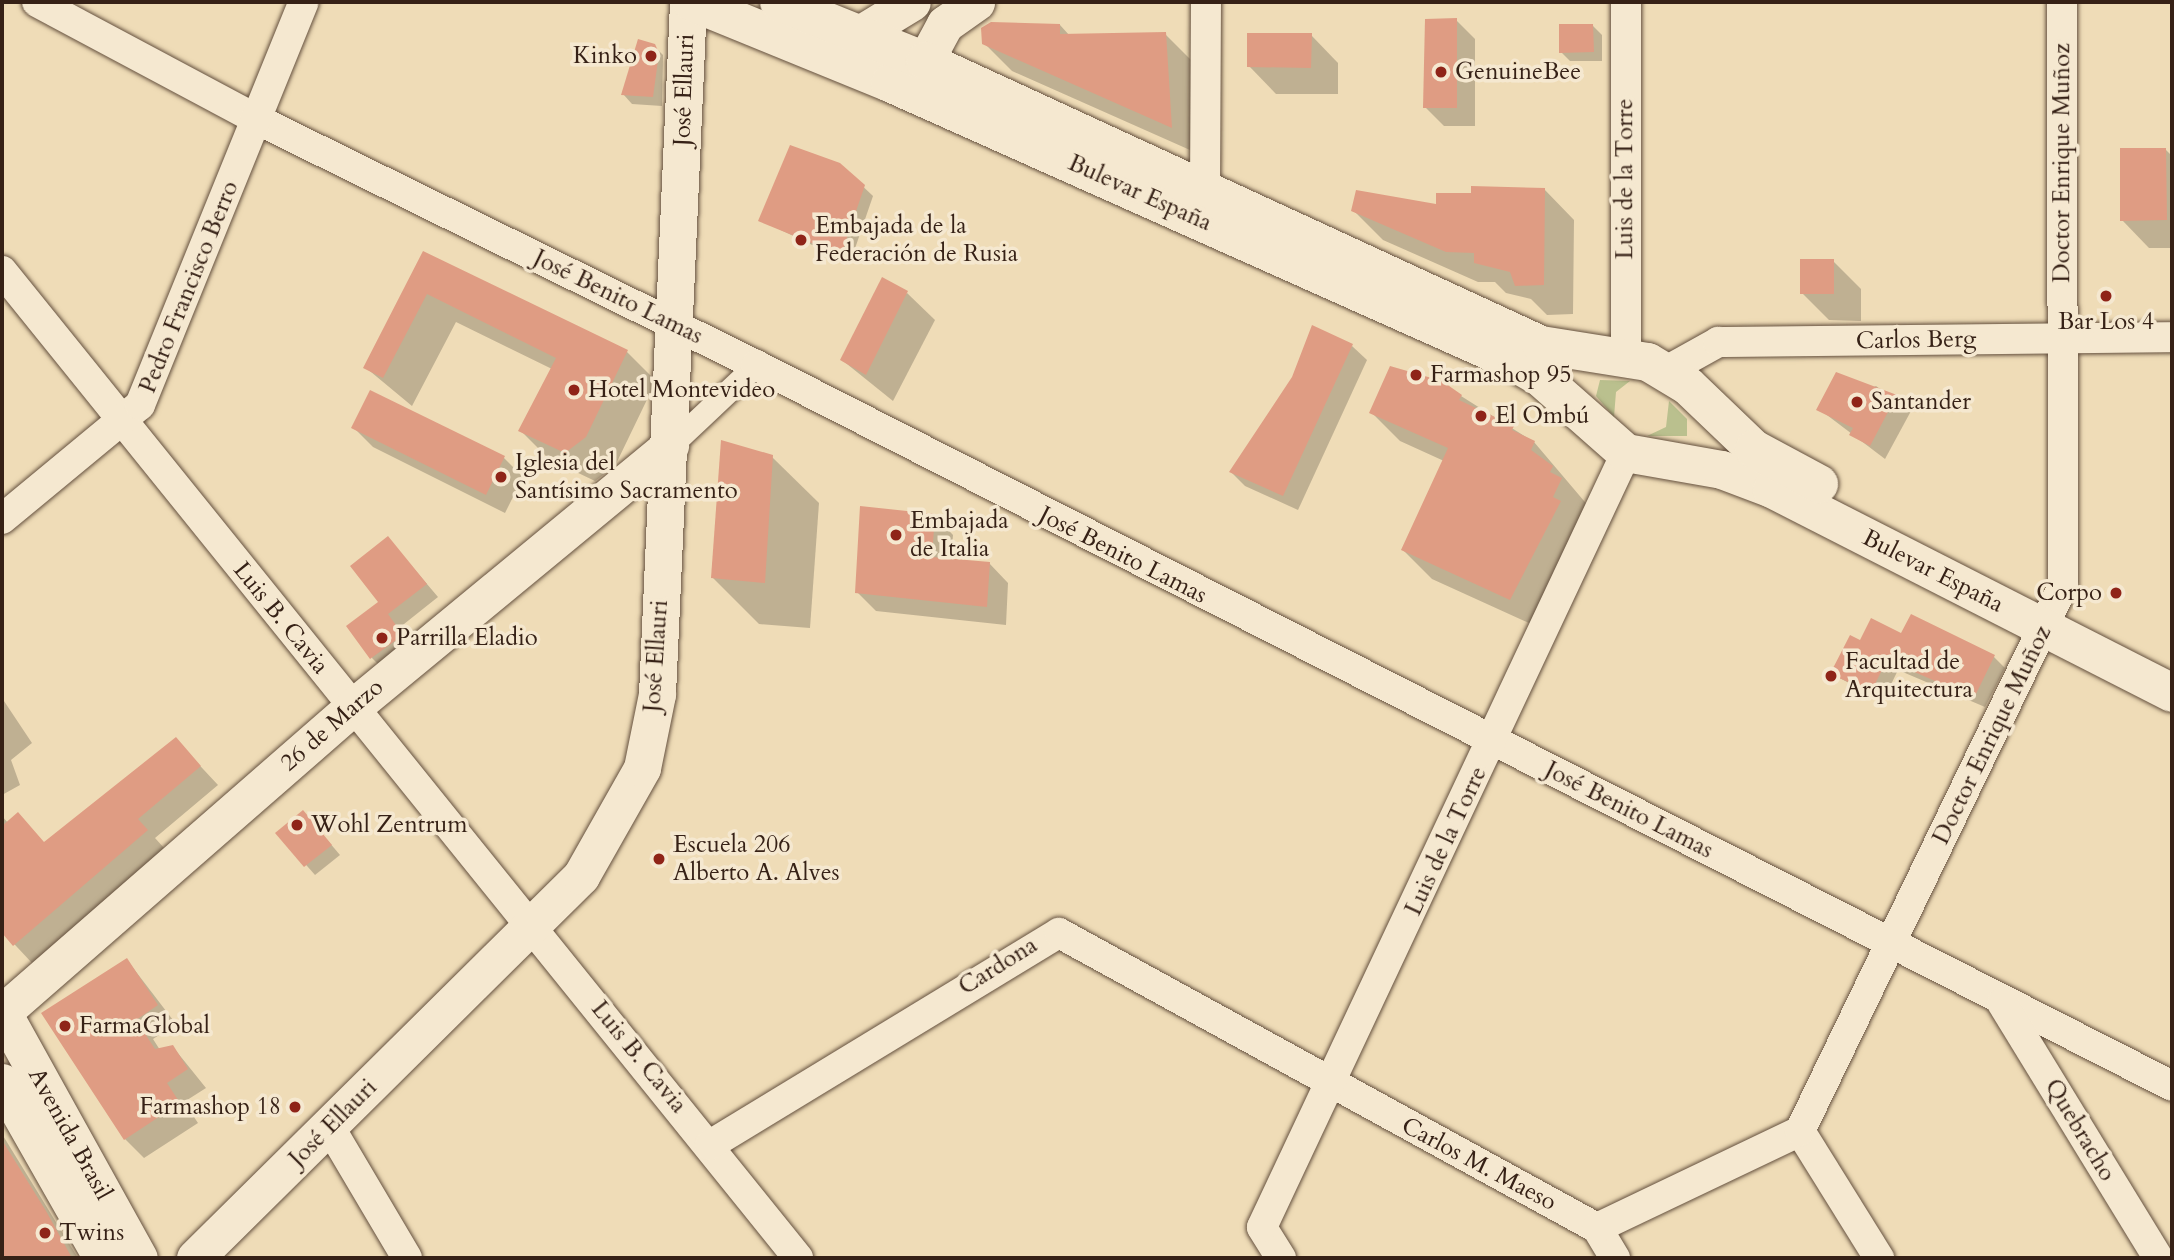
<!DOCTYPE html>
<meta charset="utf-8">
<style>
body{margin:0}
#map{position:relative;width:2174px;height:1260px;overflow:hidden;background:#efdcb7;font-family:Cardo,serif}
div>[style]{position:absolute}
[style*='--x']{left:calc(var(--x)*1px);top:calc(var(--y)*1px);width:calc(var(--w)*1px);rotate:calc(var(--a)*1deg)}
.green>*{inset:0;background:#bac08e}
.shadow>*{inset:0;background:#0003}
.building>*{inset:0;background:#df9c83}
.roads{filter:drop-shadow(0 0 2px #64503e) drop-shadow(0 0 2px #64503e)}
.pedestrian>*{height:23px;margin:-11.5px;padding:0 11.5px;transform-origin:11.5px;border-radius:11.5px;background:#f5e8d0}
.minor>*{height:30px;margin:-15px;padding:0 15px;transform-origin:15px;border-radius:15px;background:#f5e8d0}
.tertiary>*{height:37px;margin:-18.5px;padding:0 18.5px;transform-origin:18.5px;border-radius:18.5px;background:#f5e8d0}
.secondary>*{height:38px;margin:-19px;padding:0 19px;transform-origin:19px;border-radius:19px;background:#f5e8d0}
.dots>*{width:19px;height:19px;translate:-50% -50%;box-sizing:border-box;border:4px solid #f5e8d0;border-radius:50%}
span{translate:-50% -50%;white-space:nowrap;text-align:center;line-height:1.15;-webkit-text-stroke:7px #f5e8d0;paint-order:stroke}
.poi-label{font-size:24px;color:#362116}
.right{translate:-100% -50%;text-align:right}
.left{translate:0 -50%;text-align:left}
.street-label{font-size:24px;color:#362116}
.frame{position:absolute;inset:0;border:4px solid #362116;pointer-events:none}
</style>
<div id="map">
<div class="green">
<div style="clip-path:polygon(1600px 380px,1630px 381px,1616px 392px,1614px 417px,1596px 396px)"></div>
<div style="clip-path:polygon(1669px 401px,1687px 419px,1687px 436px,1647px 436px,1666px 427px)"></div>
</div>
<div class="shadow">
<div style="clip-path:polygon(1456px 20px,1475px 39px,1475px 126px,1444px 126px,1425px 107px)"></div>
<div style="clip-path:polygon(1060px 25px,1070px 36px,1165px 34px,1193px 62px,1199px 154px,1012px 71px,984px 43px)"></div>
<div style="clip-path:polygon(1593px 26px,1602px 35px,1602px 61px,1570px 61px,1561px 52px)"></div>
<div style="clip-path:polygon(1311px 35px,1338px 63px,1338px 94px,1276px 94px,1249px 66px)"></div>
<div style="clip-path:polygon(654px 46px,663px 55px,662px 106px,632px 104px,623px 94px)"></div>
<div style="clip-path:polygon(2166px 150px,2172px 156px,2172px 248px,2149px 248px,2122px 220px)"></div>
<div style="clip-path:polygon(839px 164px,873px 196px,850px 263px,760px 220px)"></div>
<div style="clip-path:polygon(1544px 189px,1574px 220px,1573px 314px,1547px 315px,1531px 299px,1506px 293px,1495px 282px,1478px 282px,1383px 240px,1353px 210px,1437px 206px)"></div>
<div style="clip-path:polygon(424px 253px,627px 352px,656px 381px,615px 466px,595px 481px,549px 459px,520px 430px,552px 369px,456px 322px,412px 406px,365px 367px)"></div>
<div style="clip-path:polygon(1833px 261px,1861px 289px,1861px 321px,1829px 320px,1802px 293px)"></div>
<div style="clip-path:polygon(907px 293px,935px 320px,893px 401px,842px 360px)"></div>
<div style="clip-path:polygon(1352px 346px,1367px 360px,1298px 510px,1245px 486px,1231px 472px)"></div>
<div style="clip-path:polygon(1876px 386px,1911px 411px,1885px 459px,1819px 409px)"></div>
<div style="clip-path:polygon(1461px 396px,1534px 442px,1590px 508px,1540px 628px,1432px 579px,1403px 550px,1444px 461px,1400px 441px,1371px 412px)"></div>
<div style="clip-path:polygon(354px 428px,504px 458px,523px 477px,505px 513px,373px 447px)"></div>
<div style="clip-path:polygon(772px 457px,819px 503px,810px 628px,759px 624px,713px 578px)"></div>
<div style="clip-path:polygon(934px 515px,953px 535px,951px 560px,989px 563px,1008px 583px,1006px 625px,876px 611px,857px 592px)"></div>
<div style="clip-path:polygon(388px 538px,438px 597px,399px 628px,414px 648px,384px 670px,372px 658px)"></div>
<div style="clip-path:polygon(1902px 635px,1994px 657px,2005px 668px,1985px 707px,1898px 670px,1883px 701px,1832px 674px,1861px 642px)"></div>
<div style="clip-path:polygon(2px 698px,32px 743px,11px 760px,20px 785px,2px 795px)"></div>
<div style="clip-path:polygon(175px 739px,218px 785px,155px 838px,165px 849px,32px 963px,2px 931px,2px 816px,8px 823px,18px 815px,45px 844px)"></div>
<div style="clip-path:polygon(312px 822px,340px 855px,315px 875px,278px 833px)"></div>
<div style="clip-path:polygon(127px 960px,176px 1024px,153px 1039px,160px 1050px,173px 1047px,206px 1088px,184px 1102px,198px 1123px,144px 1158px,125px 1139px)"></div>
<div style="clip-path:polygon(2px 1134px,78px 1258px,2px 1258px)"></div>
</div>
<div class="building">
<div style="clip-path:polygon(1457px 18px,1457px 108px,1423px 108px,1425px 19px)"></div>
<div style="clip-path:polygon(991px 22px,1060px 24px,1060px 34px,1166px 32px,1172px 128px,982px 44px,981px 28px)"></div>
<div style="clip-path:polygon(1559px 24px,1593px 24px,1594px 52px,1559px 53px)"></div>
<div style="clip-path:polygon(1247px 33px,1312px 33px,1311px 68px,1247px 67px)"></div>
<div style="clip-path:polygon(638px 39px,655px 44px,659px 53px,653px 97px,621px 95px)"></div>
<div style="clip-path:polygon(790px 145px,840px 163px,865px 185px,841px 255px,758px 221px)"></div>
<div style="clip-path:polygon(2120px 148px,2166px 148px,2167px 220px,2120px 221px)"></div>
<div style="clip-path:polygon(1471px 186px,1545px 188px,1544px 285px,1515px 286px,1510px 272px,1474px 263px,1474px 253px,1446px 252px,1351px 211px,1356px 190px,1436px 204px,1436px 193px,1471px 193px)"></div>
<div style="clip-path:polygon(423px 251px,628px 350px,586px 437px,565px 453px,518px 431px,556px 358px,427px 294px,383px 378px,363px 368px)"></div>
<div style="clip-path:polygon(1800px 259px,1834px 259px,1834px 294px,1800px 294px)"></div>
<div style="clip-path:polygon(882px 277px,908px 291px,866px 375px,840px 360px)"></div>
<div style="clip-path:polygon(1312px 325px,1353px 344px,1283px 496px,1229px 472px,1292px 377px)"></div>
<div style="clip-path:polygon(1390px 366px,1442px 381px,1462px 395px,1459px 400px,1514px 426px,1512px 430px,1535px 441px,1531px 450px,1553px 466px,1550px 472px,1562px 478px,1553px 497px,1561px 501px,1510px 600px,1401px 550px,1448px 448px,1369px 413px)"></div>
<div style="clip-path:polygon(1836px 372px,1897px 395px,1870px 446px,1849px 435px,1853px 428px,1816px 410px)"></div>
<div style="clip-path:polygon(370px 390px,505px 456px,486px 495px,351px 428px)"></div>
<div style="clip-path:polygon(721px 440px,773px 455px,765px 583px,711px 578px)"></div>
<div style="clip-path:polygon(860px 506px,935px 514px,932px 557px,990px 562px,987px 607px,855px 593px)"></div>
<div style="clip-path:polygon(388px 536px,427px 584px,388px 614px,403px 635px,370px 659px,346px 626px,378px 602px,350px 566px)"></div>
<div style="clip-path:polygon(1911px 614px,1995px 655px,1974px 698px,1887px 660px,1871px 692px,1830px 674px,1850px 635px,1860px 640px,1871px 618px,1901px 633px)"></div>
<div style="clip-path:polygon(176px 737px,201px 766px,138px 819px,148px 830px,13px 946px,2px 933px,2px 826px,18px 812px,44px 842px)"></div>
<div style="clip-path:polygon(303px 810px,332px 845px,304px 867px,275px 833px)"></div>
<div style="clip-path:polygon(127px 958px,158px 1005px,136px 1020px,155px 1049px,173px 1045px,188px 1069px,167px 1083px,180px 1103px,124px 1140px,41px 1013px)"></div>
<div style="clip-path:polygon(2px 1140px,46px 1211px,72px 1258px,2px 1258px)"></div>
</div>
<div class="roads">
<div class="pedestrian">
<div style="--x:670;--y:446;--w:118;--a:-43.3"></div>
</div>
<div class="minor">
<div style="--x:37;--y:2;--w:251;--a:28.1"></div>
<div style="--x:258;--y:120;--w:555;--a:26.2"></div>
<div style="--x:756;--y:365;--w:1589;--a:26.98"></div>
<div style="--x:1198;--y:207;--w:17;--a:-66"></div>
<div style="--x:1205;--y:191;--w:189;--a:-89.7"></div>
<div style="--x:2;--y:271;--w:1268;--a:51.11"></div>
<div style="--x:1626;--y:356;--w:354;--a:-90"></div>
<div style="--x:1666;--y:371;--w:60;--a:-29.1"></div>
<div style="--x:1718;--y:342;--w:454;--a:-0.6"></div>
<div style="--x:2;--y:519;--w:179;--a:-39.6"></div>
<div style="--x:140;--y:405;--w:435;--a:-67.9"></div>
<div style="--x:2002;--y:1003;--w:299;--a:58.5"></div>
<div style="--x:329;--y:1126;--w:153;--a:59.4"></div>
<div style="--x:1800;--y:1131;--w:150;--a:58.1"></div>
<div style="--x:710;--y:1145;--w:408;--a:-31.3"></div>
<div style="--x:1059;--y:933;--w:614;--a:28.74"></div>
<div style="--x:1597;--y:1228;--w:35;--a:59"></div>
<div style="--x:1597;--y:1228;--w:225;--a:-25.5"></div>
<div style="--x:1800;--y:1131;--w:605;--a:-64.24"></div>
<div style="--x:2063;--y:586;--w:584;--a:-90.1"></div>
<div style="--x:1281;--y:1258;--w:36;--a:-122"></div>
<div style="--x:1262;--y:1227;--w:855;--a:-64.81"></div>
</div>
<div class="tertiary">
<div style="--x:858;--y:35;--w:63;--a:-31.4"></div>
<div style="--x:901;--y:79;--w:30;--a:-37"></div>
<div style="--x:925;--y:61;--w:42;--a:-61.6"></div>
<div style="--x:945;--y:24;--w:38;--a:-35"></div>
<div style="--x:2;--y:1011;--w:282;--a:61"></div>
<div style="--x:2;--y:1013;--w:466;--a:-41.1"></div>
<div style="--x:353;--y:707;--w:411;--a:-39.5"></div>
<div style="--x:2;--y:1082;--w:202;--a:60.4"></div>
<div style="--x:195;--y:1258;--w:543;--a:-44.7"></div>
<div style="--x:581;--y:876;--w:124;--a:-60.5"></div>
<div style="--x:642;--y:768;--w:76;--a:-78.5"></div>
<div style="--x:657;--y:694;--w:693;--a:-87.43"></div>
</div>
<div class="secondary">
<div style="--x:692;--y:2;--w:214;--a:22.2"></div>
<div style="--x:890;--y:83;--w:681;--a:24.08"></div>
<div style="--x:1512;--y:361;--w:34;--a:30"></div>
<div style="--x:1541;--y:378;--w:113;--a:41.4"></div>
<div style="--x:1626;--y:453;--w:97;--a:10"></div>
<div style="--x:1722;--y:470;--w:53;--a:20.8"></div>
<div style="--x:1772;--y:489;--w:449;--a:27"></div>
<div style="--x:779;--y:2;--w:157;--a:22"></div>
<div style="--x:925;--y:61;--w:678;--a:24.75"></div>
<div style="--x:1541;--y:345;--w:108;--a:9"></div>
<div style="--x:1648;--y:362;--w:47;--a:31"></div>
<div style="--x:1688;--y:386;--w:91;--a:43.7"></div>
<div style="--x:1754;--y:449;--w:74;--a:28.3"></div>
</div>
</div>
<div class="dots">
<div style="left:651px;top:56px;background:#8f2418"></div>
<div style="left:1441px;top:72px;background:#8f2418"></div>
<div style="left:801px;top:240px;background:#8f2418"></div>
<div style="left:2106px;top:296px;background:#8f2418"></div>
<div style="left:1416px;top:375px;background:#8f2418"></div>
<div style="left:574px;top:390px;background:#8f2418"></div>
<div style="left:1857px;top:402px;background:#8f2418"></div>
<div style="left:1481px;top:416px;background:#8f2418"></div>
<div style="left:501px;top:477px;background:#8f2418"></div>
<div style="left:896px;top:535px;background:#8f2418"></div>
<div style="left:2116px;top:593px;background:#8f2418"></div>
<div style="left:382px;top:638px;background:#8f2418"></div>
<div style="left:1831px;top:676px;background:#8f2418"></div>
<div style="left:297px;top:825px;background:#8f2418"></div>
<div style="left:659px;top:859px;background:#8f2418"></div>
<div style="left:65px;top:1026px;background:#8f2418"></div>
<div style="left:295px;top:1107px;background:#8f2418"></div>
<div style="left:45px;top:1233px;background:#8f2418"></div>
</div>
<div class="poi-label">
<span class="right" style="left:637px;top:56px">Kinko</span>
<span class="left" style="left:1455px;top:72px">GenuineBee</span>
<span class="left" style="left:815px;top:240px">Embajada de la<br>Federación de Rusia</span>
<span style="left:2106px;top:322px">Bar Los 4</span>
<span class="left" style="left:1430px;top:375px">Farmashop 95</span>
<span class="left" style="left:588px;top:390px">Hotel Montevideo</span>
<span class="left" style="left:1871px;top:402px">Santander</span>
<span class="left" style="left:1495px;top:416px">El Ombú</span>
<span class="left" style="left:515px;top:477px">Iglesia del<br>Santísimo Sacramento</span>
<span class="left" style="left:910px;top:535px">Embajada<br>de Italia</span>
<span class="right" style="left:2102px;top:593px">Corpo</span>
<span class="left" style="left:396px;top:638px">Parrilla Eladio</span>
<span class="left" style="left:1845px;top:676px">Facultad de<br>Arquitectura</span>
<span class="left" style="left:311px;top:825px">Wohl Zentrum</span>
<span class="left" style="left:673px;top:859px">Escuela 206<br>Alberto A. Alves</span>
<span class="left" style="left:79px;top:1026px">FarmaGlobal</span>
<span class="right" style="left:281px;top:1107px">Farmashop 18</span>
<span class="left" style="left:59px;top:1233px">Twins</span>
</div>
<div class="street-label">
<span style="left:684px;top:90px;rotate:-88deg">José Ellauri</span>
<span style="left:2062px;top:163px;rotate:-90deg">Doctor Enrique Muñoz</span>
<span style="left:1625px;top:179px;rotate:-90deg">Luis de la Torre</span>
<span style="left:1140px;top:193px;rotate:24deg">Bulevar España</span>
<span style="left:189px;top:287px;rotate:-68deg">Pedro Francisco Berro</span>
<span style="left:618px;top:297px;rotate:26deg">José Benito Lamas</span>
<span style="left:1916px;top:340px;rotate:-1deg">Carlos Berg</span>
<span style="left:1123px;top:555px;rotate:27deg">José Benito Lamas</span>
<span style="left:1933px;top:571px;rotate:27deg">Bulevar España</span>
<span style="left:281px;top:618px;rotate:51deg">Luis B. Cavia</span>
<span style="left:656px;top:656px;rotate:-86deg">José Ellauri</span>
<span style="left:332px;top:725px;rotate:-41deg">26 de Marzo</span>
<span style="left:1992px;top:735px;rotate:-64deg">Doctor Enrique Muñoz</span>
<span style="left:1629px;top:810px;rotate:27deg">José Benito Lamas</span>
<span style="left:1446px;top:841px;rotate:-65deg">Luis de la Torre</span>
<span style="left:998px;top:966px;rotate:-32deg">Cardona</span>
<span style="left:639px;top:1057px;rotate:51deg">Luis B. Cavia</span>
<span style="left:333px;top:1123px;rotate:-45deg">José Ellauri</span>
<span style="left:2080px;top:1130px;rotate:59deg">Quebracho</span>
<span style="left:70px;top:1134px;rotate:61deg">Avenida Brasil</span>
<span style="left:1479px;top:1164px;rotate:28deg">Carlos M. Maeso</span>
</div>
<div class="frame"></div>
</div>
